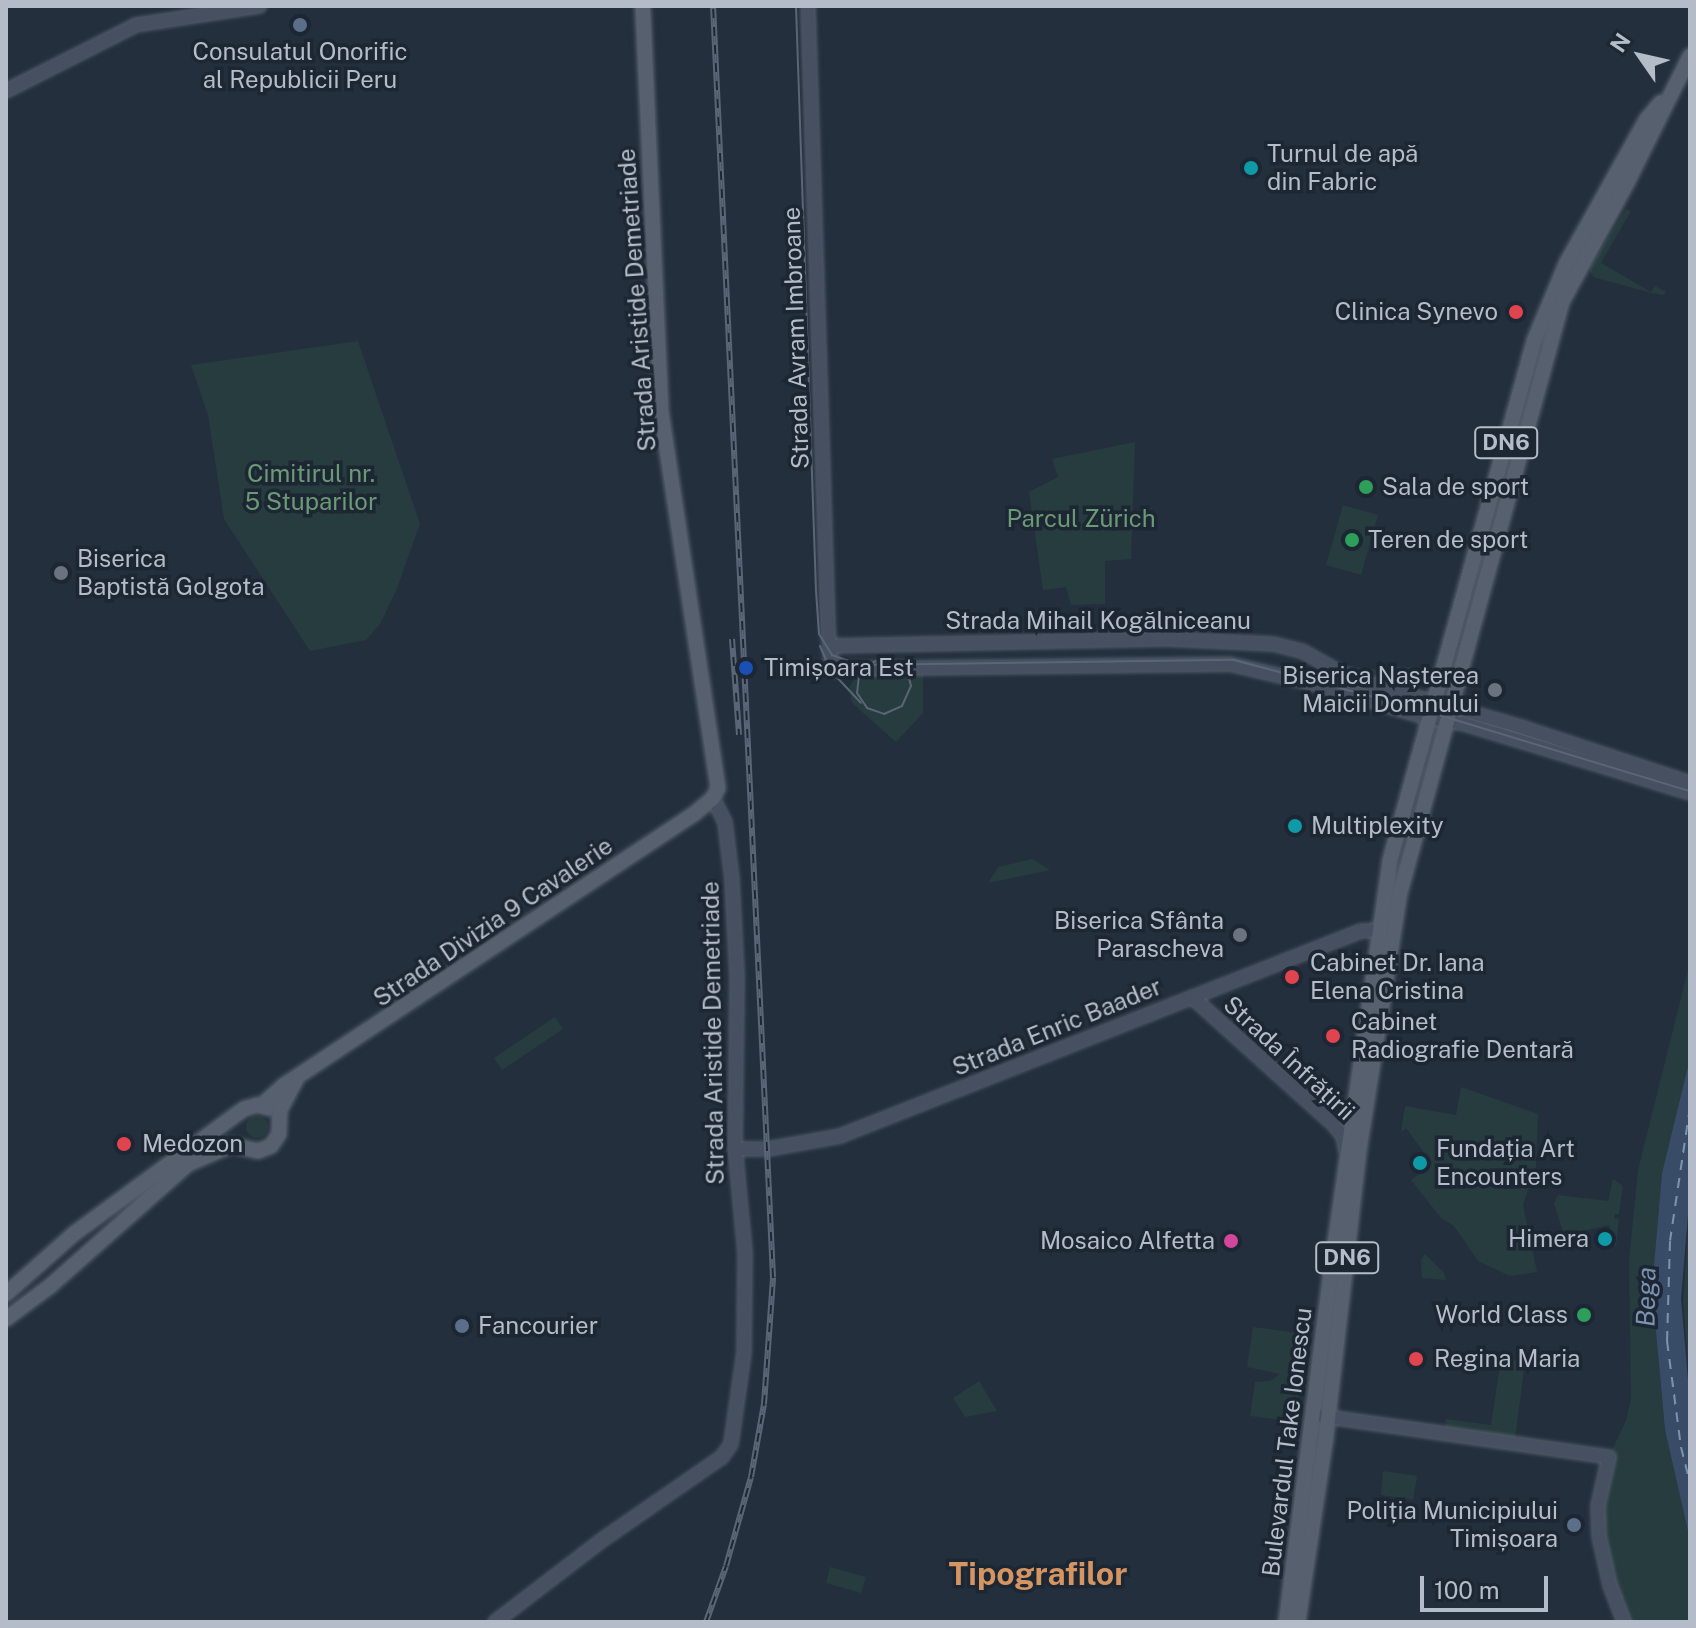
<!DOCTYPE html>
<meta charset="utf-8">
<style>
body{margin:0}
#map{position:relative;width:1696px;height:1628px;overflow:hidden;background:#242f3e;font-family:"Public Sans",sans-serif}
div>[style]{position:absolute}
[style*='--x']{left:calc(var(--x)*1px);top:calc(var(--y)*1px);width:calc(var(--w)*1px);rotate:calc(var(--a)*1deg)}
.green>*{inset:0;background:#263c3f}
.round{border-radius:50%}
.water>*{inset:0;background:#394c67}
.ferry>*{height:2px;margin-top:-1px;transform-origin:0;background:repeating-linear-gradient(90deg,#7c92b1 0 10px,transparent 0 18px)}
.roads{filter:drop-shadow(0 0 2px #565f6c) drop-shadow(0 0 2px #565f6c)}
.secondary>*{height:12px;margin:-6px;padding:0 6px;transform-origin:6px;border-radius:6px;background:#465061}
.primary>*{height:14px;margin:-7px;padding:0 7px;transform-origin:7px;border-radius:7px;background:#56606e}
.tram>*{height:2px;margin:-1px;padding:0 1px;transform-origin:1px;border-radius:1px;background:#5a6575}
.rail>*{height:6px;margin-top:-3px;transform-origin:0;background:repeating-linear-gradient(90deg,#1d2633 0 9px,#5a6575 0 18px);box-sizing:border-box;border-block:2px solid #5a6575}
.dots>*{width:22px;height:22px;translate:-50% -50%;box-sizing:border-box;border:4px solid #1d2633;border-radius:50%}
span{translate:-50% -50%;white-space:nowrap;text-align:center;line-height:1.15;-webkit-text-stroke:7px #1d2633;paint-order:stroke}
.shield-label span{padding:2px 6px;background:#1d2633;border:2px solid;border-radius:6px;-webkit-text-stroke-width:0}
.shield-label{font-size:22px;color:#b4bcc9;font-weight:700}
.poi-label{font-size:24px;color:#b4bcc9}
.left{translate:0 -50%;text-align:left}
.right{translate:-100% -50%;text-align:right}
.street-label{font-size:24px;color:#b4bcc9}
.park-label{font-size:24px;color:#6b9a76}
.water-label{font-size:26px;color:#7c92b1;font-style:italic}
.district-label{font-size:32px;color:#d59563;font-weight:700}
.frame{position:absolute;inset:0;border:8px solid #b4bcc9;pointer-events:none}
.north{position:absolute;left:1600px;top:16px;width:80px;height:80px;-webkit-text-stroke:6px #1d2633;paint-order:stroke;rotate:304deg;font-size:22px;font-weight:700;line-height:32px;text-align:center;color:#b4bcc9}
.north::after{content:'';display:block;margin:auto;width:28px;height:36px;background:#b4bcc9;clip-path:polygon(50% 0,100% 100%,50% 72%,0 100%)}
.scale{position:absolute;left:1420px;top:1576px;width:128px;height:36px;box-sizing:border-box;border:4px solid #b4bcc9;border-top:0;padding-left:10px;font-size:24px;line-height:28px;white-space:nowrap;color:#b4bcc9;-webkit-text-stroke:6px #1d2633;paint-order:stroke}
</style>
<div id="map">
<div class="green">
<div style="clip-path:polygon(1626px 209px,1631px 211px,1601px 263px,1651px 292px,1655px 286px,1666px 292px,1664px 295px,1651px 293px,1593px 277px,1589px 269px)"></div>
<div style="clip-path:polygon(358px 341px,420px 524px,396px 591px,380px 624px,366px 640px,310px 651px,224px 519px,208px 415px,191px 365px)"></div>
<div style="clip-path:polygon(1135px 442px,1131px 559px,1105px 561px,1105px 604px,1071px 605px,1066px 587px,1043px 590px,1029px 492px,1058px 477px,1052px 459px)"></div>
<div style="clip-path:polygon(1343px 505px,1378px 515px,1361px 575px,1326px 565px)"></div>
<div style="clip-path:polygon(1327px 663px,1387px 671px,1388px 665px,1423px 669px,1420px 684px,1410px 681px,1408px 687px,1396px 684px,1395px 688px)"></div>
<div style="clip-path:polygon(858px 673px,923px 673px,923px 713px,896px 742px,852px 703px,849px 688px)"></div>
<div style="clip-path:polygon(1032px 859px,1050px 870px,988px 883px,998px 867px)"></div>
<div style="clip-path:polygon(1690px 962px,1690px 1058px,1662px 1173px,1652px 1288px,1665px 1430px,1690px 1540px,1690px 1622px,1624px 1622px,1599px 1536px,1609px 1457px,1626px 1420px,1631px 1399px,1629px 1261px,1638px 1170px)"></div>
<div style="clip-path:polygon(555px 1017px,563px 1029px,502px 1070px,494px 1058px)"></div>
<div style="clip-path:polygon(1461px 1087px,1538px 1114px,1536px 1166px,1523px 1205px,1537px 1272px,1510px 1276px,1478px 1261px,1454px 1226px,1441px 1218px,1411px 1180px,1432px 1164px,1406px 1128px,1401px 1132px,1405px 1106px,1456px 1115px)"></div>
<div class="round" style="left:246px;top:1116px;width:22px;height:22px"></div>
<div style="clip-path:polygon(1613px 1179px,1623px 1186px,1619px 1214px,1615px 1214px,1614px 1218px,1619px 1219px,1616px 1246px,1609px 1245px,1610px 1225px,1564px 1235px,1554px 1204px,1558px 1195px,1608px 1201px)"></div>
<div style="clip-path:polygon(1690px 1205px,1690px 1390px,1683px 1301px)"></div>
<div style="clip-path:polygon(1425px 1254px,1444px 1273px,1446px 1280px,1422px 1278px,1421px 1259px)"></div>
<div style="clip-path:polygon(1253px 1327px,1305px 1334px,1296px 1422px,1250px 1416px,1255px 1382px,1270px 1381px,1280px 1374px,1247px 1367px)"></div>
<div style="clip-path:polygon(1501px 1358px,1525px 1362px,1515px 1439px,1444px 1430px,1446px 1419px,1491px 1425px)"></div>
<div style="clip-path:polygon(979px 1381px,997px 1411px,965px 1417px,953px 1398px)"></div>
<div style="clip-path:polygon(1383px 1471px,1417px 1476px,1413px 1500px,1381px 1495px)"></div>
<div style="clip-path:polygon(830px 1567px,866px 1577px,861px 1593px,826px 1583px)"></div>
</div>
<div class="water">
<div style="clip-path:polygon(1690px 1058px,1690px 1190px,1681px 1299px,1690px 1403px,1690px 1540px,1665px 1430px,1652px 1288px,1662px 1173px)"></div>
</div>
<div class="ferry">
<div style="--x:1690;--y:1107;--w:135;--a:98.5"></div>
<div style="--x:1670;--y:1241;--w:100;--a:91.7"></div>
<div style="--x:1667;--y:1341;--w:107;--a:82.5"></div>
<div style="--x:1681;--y:1447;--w:37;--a:76"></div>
</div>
<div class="roads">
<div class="secondary">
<div style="--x:808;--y:6;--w:624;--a:88.16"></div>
<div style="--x:828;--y:630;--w:39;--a:84"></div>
<div style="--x:832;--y:669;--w:397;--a:-0.7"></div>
<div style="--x:1229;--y:664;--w:88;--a:13.1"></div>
<div style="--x:1315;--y:684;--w:118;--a:16.7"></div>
<div style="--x:1428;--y:718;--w:37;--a:9"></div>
<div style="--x:1465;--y:724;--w:235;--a:17"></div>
<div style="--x:6;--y:91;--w:146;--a:-26.9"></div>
<div style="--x:136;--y:25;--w:125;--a:-8.7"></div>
<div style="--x:830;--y:646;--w:336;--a:-1.2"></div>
<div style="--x:1166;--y:639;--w:107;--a:2.7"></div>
<div style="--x:1273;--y:644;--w:30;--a:14"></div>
<div style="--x:1302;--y:651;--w:55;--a:29.4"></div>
<div style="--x:1350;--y:678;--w:181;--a:16"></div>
<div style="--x:1524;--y:728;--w:175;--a:18.3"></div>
<div style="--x:1192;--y:997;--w:191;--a:42"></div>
<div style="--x:1334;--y:1125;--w:14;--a:51"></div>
<div style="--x:1343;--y:1136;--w:15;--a:79"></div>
<div style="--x:735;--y:1149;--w:33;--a:0"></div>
<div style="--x:768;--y:1149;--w:73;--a:-10.2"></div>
<div style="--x:840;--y:1136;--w:560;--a:-21.48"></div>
<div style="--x:1361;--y:931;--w:27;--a:-2"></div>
<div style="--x:1321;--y:1416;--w:291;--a:8.1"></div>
<div style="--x:1609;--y:1457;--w:50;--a:102.7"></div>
<div style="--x:1598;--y:1506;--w:30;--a:88"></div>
<div style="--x:1599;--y:1536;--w:50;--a:77.3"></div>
<div style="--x:1610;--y:1585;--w:40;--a:69"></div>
<div style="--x:495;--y:1622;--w:138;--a:-37.4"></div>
<div style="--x:605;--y:1538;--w:142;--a:-34.7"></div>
<div style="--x:722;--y:1457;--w:16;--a:-55"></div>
<div style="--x:731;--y:1444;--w:92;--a:-81.9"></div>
<div style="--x:744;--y:1353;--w:101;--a:-89.4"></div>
<div style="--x:745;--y:1252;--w:103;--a:-95.5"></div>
<div style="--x:735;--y:1149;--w:173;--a:-89.3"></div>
<div style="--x:737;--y:976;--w:97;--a:-93"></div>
<div style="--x:732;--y:879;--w:57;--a:-97"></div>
<div style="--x:725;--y:822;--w:27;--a:-117"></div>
</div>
<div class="primary">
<div style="--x:262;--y:1105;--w:28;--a:-42"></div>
<div style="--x:283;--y:1086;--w:493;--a:-33.5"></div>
<div style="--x:694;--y:814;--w:25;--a:-40"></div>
<div style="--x:713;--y:798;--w:11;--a:-63"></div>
<div style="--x:718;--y:788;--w:383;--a:-98.6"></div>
<div style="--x:661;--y:409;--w:403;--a:-92.6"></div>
<div style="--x:6;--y:1294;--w:92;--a:-41.5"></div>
<div style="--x:75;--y:1233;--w:210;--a:-36.3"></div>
<div style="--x:244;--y:1109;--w:14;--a:-17"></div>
<div style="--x:257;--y:1105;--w:12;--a:14"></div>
<div style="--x:6;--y:1319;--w:54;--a:-36.7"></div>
<div style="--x:49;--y:1287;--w:186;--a:-41.5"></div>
<div style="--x:188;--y:1164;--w:48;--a:-23.4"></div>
<div style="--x:232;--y:1145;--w:27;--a:13"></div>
<div style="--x:258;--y:1151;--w:14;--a:-21"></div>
<div style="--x:271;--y:1146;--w:14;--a:-56"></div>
<div style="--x:279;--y:1134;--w:24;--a:-88"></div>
<div style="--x:280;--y:1110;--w:34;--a:-62"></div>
<div style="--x:1286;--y:1622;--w:348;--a:-82.7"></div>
<div style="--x:1330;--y:1277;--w:421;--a:-81.8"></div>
<div style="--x:1390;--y:860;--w:539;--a:-74.49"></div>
<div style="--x:1534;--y:341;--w:83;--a:-67.4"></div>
<div style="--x:1566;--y:264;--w:165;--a:-60.9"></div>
<div style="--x:1646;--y:120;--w:23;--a:-50"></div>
<div style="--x:1298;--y:1622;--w:188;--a:-81.4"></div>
<div style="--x:1326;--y:1436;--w:287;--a:-83.4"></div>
<div style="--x:1359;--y:1151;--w:261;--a:-81"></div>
<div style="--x:1400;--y:893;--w:613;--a:-74.67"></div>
<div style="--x:1562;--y:302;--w:136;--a:-61.4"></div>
<div style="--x:1627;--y:183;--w:142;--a:-63.6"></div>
</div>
</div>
<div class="tram">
<div style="--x:796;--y:6;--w:585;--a:88.04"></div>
<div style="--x:816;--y:591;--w:43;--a:86"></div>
<div style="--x:819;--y:634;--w:25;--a:58"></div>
<div style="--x:832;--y:655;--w:29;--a:20"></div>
<div style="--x:859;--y:665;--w:375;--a:-0.8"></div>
<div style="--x:1234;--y:660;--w:188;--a:14.8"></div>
<div style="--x:1416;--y:708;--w:286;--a:16.9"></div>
<div style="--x:820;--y:646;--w:26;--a:67"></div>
<div style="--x:830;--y:670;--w:45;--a:46.8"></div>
<div style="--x:875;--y:661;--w:21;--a:139"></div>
<div style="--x:859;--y:675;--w:18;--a:96"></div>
<div style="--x:857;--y:693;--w:18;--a:56"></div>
<div style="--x:867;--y:708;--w:18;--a:19"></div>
<div style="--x:884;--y:714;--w:20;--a:-24"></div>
<div style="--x:902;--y:706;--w:22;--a:-66"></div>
<div style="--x:911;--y:686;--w:16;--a:-104"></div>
<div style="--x:907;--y:670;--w:15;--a:-143"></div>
</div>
<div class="rail">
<div style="--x:732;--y:639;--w:96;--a:85.8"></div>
<div style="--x:706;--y:1622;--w:59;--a:-70.3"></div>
<div style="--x:726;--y:1566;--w:92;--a:-74.3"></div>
<div style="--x:751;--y:1477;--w:74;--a:-79.9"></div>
<div style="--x:764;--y:1404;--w:127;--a:-85.9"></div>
<div style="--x:773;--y:1277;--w:1272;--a:-92.7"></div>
</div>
<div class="dots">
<div style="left:300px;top:25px;background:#5c6f8a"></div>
<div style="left:1251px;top:168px;background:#0f9aa8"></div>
<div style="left:1516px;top:312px;background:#e0444e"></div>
<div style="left:1366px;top:487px;background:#2e9e5b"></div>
<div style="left:1352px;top:540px;background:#2e9e5b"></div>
<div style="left:61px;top:573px;background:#6b7280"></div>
<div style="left:746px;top:668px;background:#1a4fb4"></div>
<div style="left:1495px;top:690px;background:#6b7280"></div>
<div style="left:1295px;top:826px;background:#0f9aa8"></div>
<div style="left:1240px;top:935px;background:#6b7280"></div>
<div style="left:1292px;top:977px;background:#e0444e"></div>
<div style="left:1333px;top:1036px;background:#e0444e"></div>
<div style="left:124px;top:1144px;background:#e0444e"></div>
<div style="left:1420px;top:1163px;background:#0f9aa8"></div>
<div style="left:1605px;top:1239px;background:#0f9aa8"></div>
<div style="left:1231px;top:1241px;background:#d1479c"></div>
<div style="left:1584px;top:1315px;background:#2e9e5b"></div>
<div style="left:462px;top:1326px;background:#5c6f8a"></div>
<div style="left:1416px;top:1359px;background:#e0444e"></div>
<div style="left:1574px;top:1525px;background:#5c6f8a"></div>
</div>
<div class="shield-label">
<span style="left:1506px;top:443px">DN6</span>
<span style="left:1347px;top:1258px">DN6</span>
</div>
<div class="poi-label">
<span style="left:300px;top:66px">Consulatul Onorific<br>al Republicii Peru</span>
<span class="left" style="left:1267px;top:168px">Turnul de apă<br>din Fabric</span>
<span class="right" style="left:1498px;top:312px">Clinica Synevo</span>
<span class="left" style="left:1382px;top:487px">Sala de sport</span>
<span class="left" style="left:1368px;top:540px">Teren de sport</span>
<span class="left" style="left:77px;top:573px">Biserica<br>Baptistă Golgota</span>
<span class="left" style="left:764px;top:668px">Timișoara Est</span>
<span class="right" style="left:1479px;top:690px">Biserica Nașterea<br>Maicii Domnului</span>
<span class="left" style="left:1311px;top:826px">Multiplexity</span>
<span class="right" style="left:1224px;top:935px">Biserica Sfânta<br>Parascheva</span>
<span class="left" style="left:1310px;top:977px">Cabinet Dr. Iana<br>Elena Cristina</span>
<span class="left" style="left:1351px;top:1036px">Cabinet<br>Radiografie Dentară</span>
<span class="left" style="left:142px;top:1144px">Medozon</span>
<span class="left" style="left:1436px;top:1163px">Fundația Art<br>Encounters</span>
<span class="right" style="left:1589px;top:1239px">Himera</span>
<span class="right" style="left:1215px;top:1241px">Mosaico Alfetta</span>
<span class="right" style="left:1568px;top:1315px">World Class</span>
<span class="left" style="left:478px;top:1326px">Fancourier</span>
<span class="left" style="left:1434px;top:1359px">Regina Maria</span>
<span class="right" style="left:1558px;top:1525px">Poliția Municipiului<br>Timișoara</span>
</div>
<div class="street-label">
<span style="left:637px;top:300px;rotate:-94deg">Strada Aristide Demetriade</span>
<span style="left:796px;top:338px;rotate:-92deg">Strada Avram Imbroane</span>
<span style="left:1098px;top:621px">Strada Mihail Kogălniceanu</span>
<span style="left:493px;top:922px;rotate:-34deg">Strada Divizia 9 Cavalerie</span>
<span style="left:1057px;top:1027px;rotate:-22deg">Strada Enric Baader</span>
<span style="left:713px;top:1033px;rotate:-91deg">Strada Aristide Demetriade</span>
<span style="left:1289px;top:1058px;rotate:43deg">Strada Înfrățirii</span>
<span style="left:1287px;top:1442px;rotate:-83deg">Bulevardul Take Ionescu</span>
</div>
<div class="park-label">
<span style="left:311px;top:488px">Cimitirul nr.<br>5 Stuparilor</span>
<span style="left:1081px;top:519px">Parcul Zürich</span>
</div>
<div class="water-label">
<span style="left:1646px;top:1297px;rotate:-89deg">Bega</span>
</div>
<div class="district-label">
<span style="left:1038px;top:1574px">Tipografilor</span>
</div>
<div class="frame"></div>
<div class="north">N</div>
<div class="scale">100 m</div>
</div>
